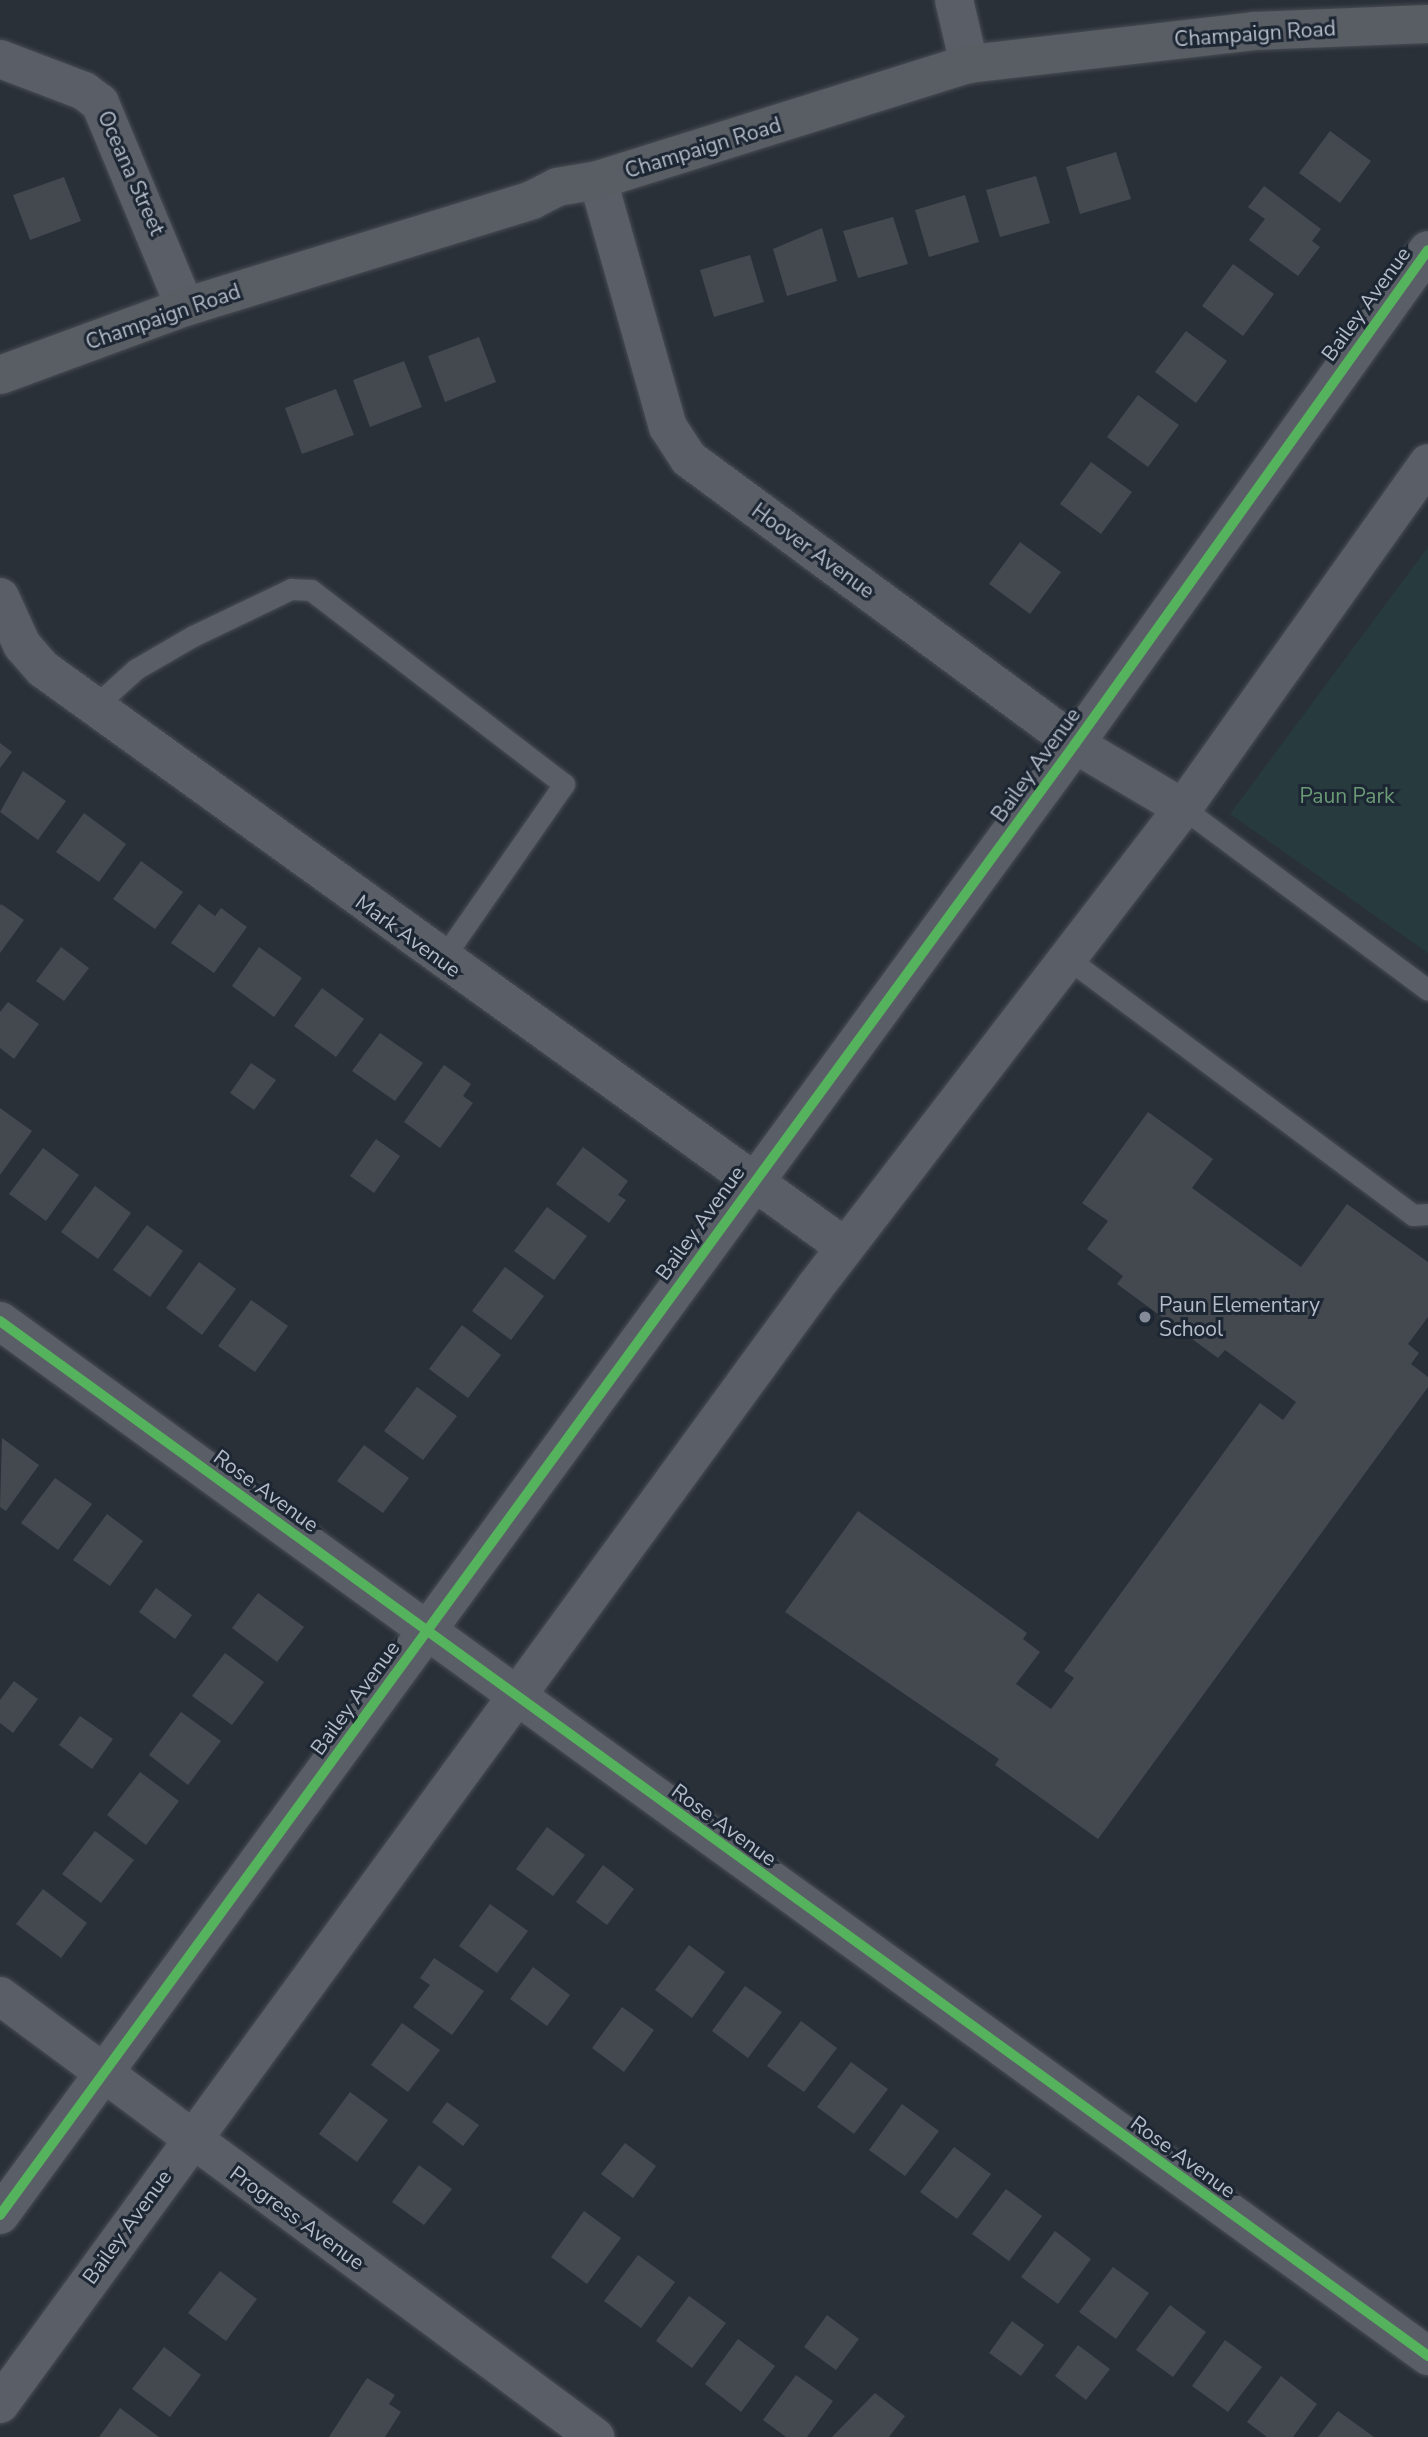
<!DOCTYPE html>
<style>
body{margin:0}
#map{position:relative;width:1428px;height:2437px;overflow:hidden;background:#2a3038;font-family:"Nunito Sans",sans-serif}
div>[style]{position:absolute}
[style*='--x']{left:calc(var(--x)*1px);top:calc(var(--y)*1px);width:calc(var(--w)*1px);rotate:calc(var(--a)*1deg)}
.green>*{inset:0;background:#273a3e}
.building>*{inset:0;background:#444950}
.roads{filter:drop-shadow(0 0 2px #484c53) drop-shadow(0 0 2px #484c53)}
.lane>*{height:21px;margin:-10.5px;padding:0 10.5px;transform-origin:10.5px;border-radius:10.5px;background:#5a5e66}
.street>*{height:38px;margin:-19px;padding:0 19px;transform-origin:19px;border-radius:19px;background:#5a5e66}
.secondary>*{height:38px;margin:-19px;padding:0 19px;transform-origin:19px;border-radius:19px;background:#595d64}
.cycleway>*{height:10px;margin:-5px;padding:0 5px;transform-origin:5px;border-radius:5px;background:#56b35d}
.dots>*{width:19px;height:19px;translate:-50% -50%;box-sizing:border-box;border:4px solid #1d2633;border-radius:50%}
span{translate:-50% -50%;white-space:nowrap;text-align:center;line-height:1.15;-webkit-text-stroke:6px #1d2633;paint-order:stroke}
.street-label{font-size:21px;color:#b4bcc9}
.park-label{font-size:21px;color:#6b9a76}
.poi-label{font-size:21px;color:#b4bcc9}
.left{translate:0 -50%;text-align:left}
</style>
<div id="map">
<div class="green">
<div style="clip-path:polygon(1428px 547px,1428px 953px,1230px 814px)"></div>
</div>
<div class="building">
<div style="clip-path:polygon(1330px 131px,1371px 161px,1340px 203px,1299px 173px)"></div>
<div style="clip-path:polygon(1116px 152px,1131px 199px,1080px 214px,1066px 167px)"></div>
<div style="clip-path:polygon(1036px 176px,1050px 223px,1000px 237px,986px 190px)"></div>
<div style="clip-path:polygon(64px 177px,81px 221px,30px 240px,13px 195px)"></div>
<div style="clip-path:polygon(1264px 186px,1321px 229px,1312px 241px,1320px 247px,1298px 276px,1249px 240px,1265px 219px,1248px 207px)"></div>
<div style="clip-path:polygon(965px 195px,979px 242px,929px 257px,915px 210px)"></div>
<div style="clip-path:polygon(893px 217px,908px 264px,858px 278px,843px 231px)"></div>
<div style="clip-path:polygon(822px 228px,837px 281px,787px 296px,773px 249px)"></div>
<div style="clip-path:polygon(750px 255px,764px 302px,714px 317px,700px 270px)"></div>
<div style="clip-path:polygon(1233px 264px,1274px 294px,1243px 336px,1202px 306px)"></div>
<div style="clip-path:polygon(1186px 331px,1227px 361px,1196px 403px,1155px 372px)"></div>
<div style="clip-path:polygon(479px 337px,496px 382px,445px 402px,428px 356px)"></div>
<div style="clip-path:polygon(404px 361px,422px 407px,370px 427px,353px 380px)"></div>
<div style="clip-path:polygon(336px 389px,354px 435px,302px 454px,285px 408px)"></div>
<div style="clip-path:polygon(1138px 395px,1179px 425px,1148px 467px,1107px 437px)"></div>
<div style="clip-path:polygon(1091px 462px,1132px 492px,1101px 534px,1060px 504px)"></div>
<div style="clip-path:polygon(1020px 542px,1061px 572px,1030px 614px,989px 584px)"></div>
<div style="clip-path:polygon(0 743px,12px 752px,0 768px)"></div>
<div style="clip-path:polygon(23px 771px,66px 801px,38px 840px,0 812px)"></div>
<div style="clip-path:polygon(84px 813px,126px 844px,99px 882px,56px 852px)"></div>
<div style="clip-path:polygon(141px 861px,183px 892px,155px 929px,113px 899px)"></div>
<div style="clip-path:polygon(1px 904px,24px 920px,0 953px,0 906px)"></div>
<div style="clip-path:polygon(199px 904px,215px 916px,221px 908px,247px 927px,214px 973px,171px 943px)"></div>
<div style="clip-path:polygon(61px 947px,89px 968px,64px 1001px,36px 981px)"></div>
<div style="clip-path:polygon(259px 947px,302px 978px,274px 1017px,232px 986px)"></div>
<div style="clip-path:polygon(322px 988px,364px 1019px,336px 1057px,294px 1026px)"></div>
<div style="clip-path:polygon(8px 1002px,39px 1024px,14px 1059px,0 1048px,0 1012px)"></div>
<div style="clip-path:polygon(380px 1033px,423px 1063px,395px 1101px,352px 1071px)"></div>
<div style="clip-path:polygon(251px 1063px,276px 1080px,254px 1110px,230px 1093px)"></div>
<div style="clip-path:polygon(444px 1065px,471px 1084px,463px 1096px,473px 1103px,440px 1148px,404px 1122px)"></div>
<div style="clip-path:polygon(0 1108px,32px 1131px,0 1175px)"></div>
<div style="clip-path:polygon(1148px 1112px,1213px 1159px,1192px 1188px,1301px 1267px,1347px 1204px,1428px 1262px,1428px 1317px,1408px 1344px,1419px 1353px,1411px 1364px,1428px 1377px,1428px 1387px,1098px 1839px,995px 1765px,999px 1759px,785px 1612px,858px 1511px,1027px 1633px,1023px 1639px,1040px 1652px,1016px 1684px,1051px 1709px,1074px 1678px,1064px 1671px,1260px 1403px,1283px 1420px,1296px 1402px,1225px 1350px,1218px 1358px,1117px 1284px,1123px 1276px,1087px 1249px,1108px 1221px,1082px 1203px)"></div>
<div style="clip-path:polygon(376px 1139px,400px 1156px,374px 1193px,350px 1176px)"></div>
<div style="clip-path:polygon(583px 1147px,628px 1181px,618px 1195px,626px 1200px,609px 1223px,556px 1184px)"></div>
<div style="clip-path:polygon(43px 1148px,79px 1175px,46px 1221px,9px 1194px)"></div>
<div style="clip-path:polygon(95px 1186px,131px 1213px,98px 1259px,61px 1232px)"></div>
<div style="clip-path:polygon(547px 1207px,587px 1236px,554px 1280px,514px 1251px)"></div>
<div style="clip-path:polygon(147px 1225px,183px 1251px,150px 1297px,113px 1270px)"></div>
<div style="clip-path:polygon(199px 1262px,236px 1289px,202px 1335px,166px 1308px)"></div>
<div style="clip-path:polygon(505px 1267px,544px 1296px,511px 1340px,472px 1311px)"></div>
<div style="clip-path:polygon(251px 1300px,288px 1326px,255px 1372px,218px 1346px)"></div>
<div style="clip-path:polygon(462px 1325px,501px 1355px,468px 1398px,429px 1369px)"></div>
<div style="clip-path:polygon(417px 1387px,457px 1416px,423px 1460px,384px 1431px)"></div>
<div style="clip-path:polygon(2px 1438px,39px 1465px,6px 1511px,0 1507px)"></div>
<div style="clip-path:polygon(364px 1445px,409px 1478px,383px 1513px,337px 1481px)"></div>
<div style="clip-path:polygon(55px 1478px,92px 1504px,58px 1550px,21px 1523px)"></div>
<div style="clip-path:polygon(107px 1514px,143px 1541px,110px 1586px,73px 1560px)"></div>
<div style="clip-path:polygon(156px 1588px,192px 1615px,175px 1639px,139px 1612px)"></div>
<div style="clip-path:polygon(258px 1593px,304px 1627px,277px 1662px,232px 1628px)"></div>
<div style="clip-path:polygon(225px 1653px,264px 1682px,232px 1725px,192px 1696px)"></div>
<div style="clip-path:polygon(14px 1681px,38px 1699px,13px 1733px,0 1723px,0 1700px)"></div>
<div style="clip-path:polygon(181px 1712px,221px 1741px,188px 1785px,149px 1755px)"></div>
<div style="clip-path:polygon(80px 1716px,113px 1739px,92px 1769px,59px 1745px)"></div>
<div style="clip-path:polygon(140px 1772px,179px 1801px,146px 1845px,107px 1815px)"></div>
<div style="clip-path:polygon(547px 1827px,585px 1855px,553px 1896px,516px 1869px)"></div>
<div style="clip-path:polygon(95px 1831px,134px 1860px,101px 1903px,62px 1874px)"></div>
<div style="clip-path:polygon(603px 1865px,634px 1889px,607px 1925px,576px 1902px)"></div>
<div style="clip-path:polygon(43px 1889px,87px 1923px,61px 1958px,16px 1924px)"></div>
<div style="clip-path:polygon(490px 1904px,528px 1931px,497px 1973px,459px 1946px)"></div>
<div style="clip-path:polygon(689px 1945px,725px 1972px,692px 2018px,655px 1990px)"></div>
<div style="clip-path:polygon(434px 1958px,484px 1991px,452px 2035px,413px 2007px,430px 1985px,420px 1978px)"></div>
<div style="clip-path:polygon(533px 1967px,570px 1995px,547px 2026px,510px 1999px)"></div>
<div style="clip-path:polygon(745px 1986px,782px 2012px,748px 2058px,712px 2031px)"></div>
<div style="clip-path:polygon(622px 2007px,654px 2030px,624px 2072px,592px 2048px)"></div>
<div style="clip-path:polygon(801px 2021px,837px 2048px,804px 2092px,767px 2066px)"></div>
<div style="clip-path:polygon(402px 2023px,440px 2050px,408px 2092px,371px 2065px)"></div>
<div style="clip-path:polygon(851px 2062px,888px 2089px,854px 2134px,817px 2107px)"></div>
<div style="clip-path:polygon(350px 2092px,388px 2120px,357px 2162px,319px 2134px)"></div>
<div style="clip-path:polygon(447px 2102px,479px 2125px,463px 2146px,432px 2122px)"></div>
<div style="clip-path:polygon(902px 2104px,939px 2131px,905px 2176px,869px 2150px)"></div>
<div style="clip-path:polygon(625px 2143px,656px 2166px,633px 2198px,601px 2174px)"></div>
<div style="clip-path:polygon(954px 2147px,991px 2174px,957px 2219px,920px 2192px)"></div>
<div style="clip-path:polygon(419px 2165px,452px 2189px,424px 2225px,392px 2202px)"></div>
<div style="clip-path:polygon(1006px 2189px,1042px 2216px,1009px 2261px,972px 2234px)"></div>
<div style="clip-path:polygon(584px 2211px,621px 2238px,587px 2284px,551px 2257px)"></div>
<div style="clip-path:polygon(1055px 2231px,1091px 2259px,1058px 2304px,1021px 2277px)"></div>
<div style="clip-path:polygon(638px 2255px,675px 2282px,641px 2328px,604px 2301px)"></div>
<div style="clip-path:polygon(1113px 2267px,1149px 2293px,1116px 2339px,1079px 2312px)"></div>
<div style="clip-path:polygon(220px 2271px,257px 2299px,226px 2341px,188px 2313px)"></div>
<div style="clip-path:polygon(689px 2296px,726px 2323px,692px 2368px,656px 2341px)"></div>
<div style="clip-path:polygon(1170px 2305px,1206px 2332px,1173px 2377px,1136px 2350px)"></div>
<div style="clip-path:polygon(827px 2315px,859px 2339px,836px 2370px,804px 2347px)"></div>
<div style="clip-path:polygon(1012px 2321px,1044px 2345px,1021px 2376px,989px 2353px)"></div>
<div style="clip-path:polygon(738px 2339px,775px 2366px,741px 2412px,705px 2384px)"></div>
<div style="clip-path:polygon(1225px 2340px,1262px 2367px,1228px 2412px,1192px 2386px)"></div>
<div style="clip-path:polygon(1078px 2345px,1110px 2369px,1086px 2400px,1055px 2376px)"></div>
<div style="clip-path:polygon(164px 2347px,201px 2375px,170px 2417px,132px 2389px)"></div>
<div style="clip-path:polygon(796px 2375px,833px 2401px,807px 2437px,786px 2437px,763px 2420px)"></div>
<div style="clip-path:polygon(1281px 2376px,1317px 2404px,1293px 2437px,1267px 2437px,1247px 2422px)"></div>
<div style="clip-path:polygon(367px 2378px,395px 2395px,389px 2404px,401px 2412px,385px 2437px,329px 2437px)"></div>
<div style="clip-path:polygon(875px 2393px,905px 2416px,889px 2437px,832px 2437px)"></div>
<div style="clip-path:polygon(120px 2408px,159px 2437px,99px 2437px)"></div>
<div style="clip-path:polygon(1338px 2411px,1374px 2437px,1318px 2437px)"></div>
</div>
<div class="roads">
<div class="lane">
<div style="--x:95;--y:706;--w:55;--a:-42.1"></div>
<div style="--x:136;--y:669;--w:66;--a:-30.1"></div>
<div style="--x:193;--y:636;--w:109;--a:-25.6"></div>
<div style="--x:291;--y:589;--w:20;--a:3"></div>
<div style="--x:311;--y:590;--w:319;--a:37.5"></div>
<div style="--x:564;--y:784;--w:216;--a:124.8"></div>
<div style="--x:1183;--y:808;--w:305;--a:36.6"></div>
<div style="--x:1067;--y:958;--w:431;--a:36.6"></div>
<div style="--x:1413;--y:1215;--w:15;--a:-4"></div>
</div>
<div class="street">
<div style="--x:954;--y:0;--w:66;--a:76.8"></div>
<div style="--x:0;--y:59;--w:90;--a:20.9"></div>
<div style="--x:84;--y:91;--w:20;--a:37"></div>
<div style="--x:100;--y:103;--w:221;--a:67.4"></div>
<div style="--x:598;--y:180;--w:257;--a:74.2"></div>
<div style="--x:668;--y:427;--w:38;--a:57"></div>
<div style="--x:689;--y:459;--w:480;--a:36.4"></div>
<div style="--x:1075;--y:744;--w:126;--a:30.7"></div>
<div style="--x:0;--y:597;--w:53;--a:65.4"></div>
<div style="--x:22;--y:645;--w:32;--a:49"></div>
<div style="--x:43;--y:669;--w:989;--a:35.78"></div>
<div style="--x:0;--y:1321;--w:1764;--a:35.93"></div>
<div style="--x:0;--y:1996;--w:741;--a:36.54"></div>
<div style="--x:0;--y:2215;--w:1822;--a:-53.84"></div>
<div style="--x:1075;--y:744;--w:607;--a:-54.45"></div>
<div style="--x:0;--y:2404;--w:1383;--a:-53.88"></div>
<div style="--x:815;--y:1287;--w:604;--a:-52.47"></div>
<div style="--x:1183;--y:808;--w:423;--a:-54.6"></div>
</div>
<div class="secondary">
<div style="--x:0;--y:375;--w:197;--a:-20.2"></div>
<div style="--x:185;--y:307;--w:363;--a:-17.1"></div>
<div style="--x:532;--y:200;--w:28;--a:-27"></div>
<div style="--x:557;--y:187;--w:42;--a:-9.7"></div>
<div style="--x:598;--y:180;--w:389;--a:-17.4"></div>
<div style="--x:969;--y:64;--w:287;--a:-6.6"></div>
<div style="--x:1254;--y:31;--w:174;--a:-2.3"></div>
</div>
</div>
<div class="cycleway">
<div style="--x:0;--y:1321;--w:1764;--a:35.93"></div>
<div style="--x:0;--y:2215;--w:1822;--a:-53.84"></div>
<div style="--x:1075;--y:744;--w:607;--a:-54.45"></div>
</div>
<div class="dots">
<div style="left:1145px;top:1317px;background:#848b96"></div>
</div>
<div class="street-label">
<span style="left:1255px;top:34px;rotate:-4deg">Champaign Road</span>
<span style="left:703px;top:148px;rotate:-17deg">Champaign Road</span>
<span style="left:131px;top:173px;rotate:66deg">Oceana Street</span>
<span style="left:1366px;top:304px;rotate:-54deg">Bailey Avenue</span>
<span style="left:163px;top:317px;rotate:-19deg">Champaign Road</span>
<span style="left:813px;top:551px;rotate:36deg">Hoover Avenue</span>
<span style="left:1036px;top:765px;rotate:-54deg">Bailey Avenue</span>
<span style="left:408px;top:936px;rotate:36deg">Mark Avenue</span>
<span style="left:700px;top:1223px;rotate:-54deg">Bailey Avenue</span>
<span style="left:266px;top:1491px;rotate:36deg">Rose Avenue</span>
<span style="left:355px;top:1698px;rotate:-54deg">Bailey Avenue</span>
<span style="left:724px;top:1825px;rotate:36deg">Rose Avenue</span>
<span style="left:1183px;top:2157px;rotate:36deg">Rose Avenue</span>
<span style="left:297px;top:2218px;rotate:36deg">Progress Avenue</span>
<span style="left:127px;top:2227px;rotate:-54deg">Bailey Avenue</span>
</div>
<div class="park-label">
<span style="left:1347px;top:796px">Paun Park</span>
</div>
<div class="poi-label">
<span class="left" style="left:1159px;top:1317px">Paun Elementary<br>School</span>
</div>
</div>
